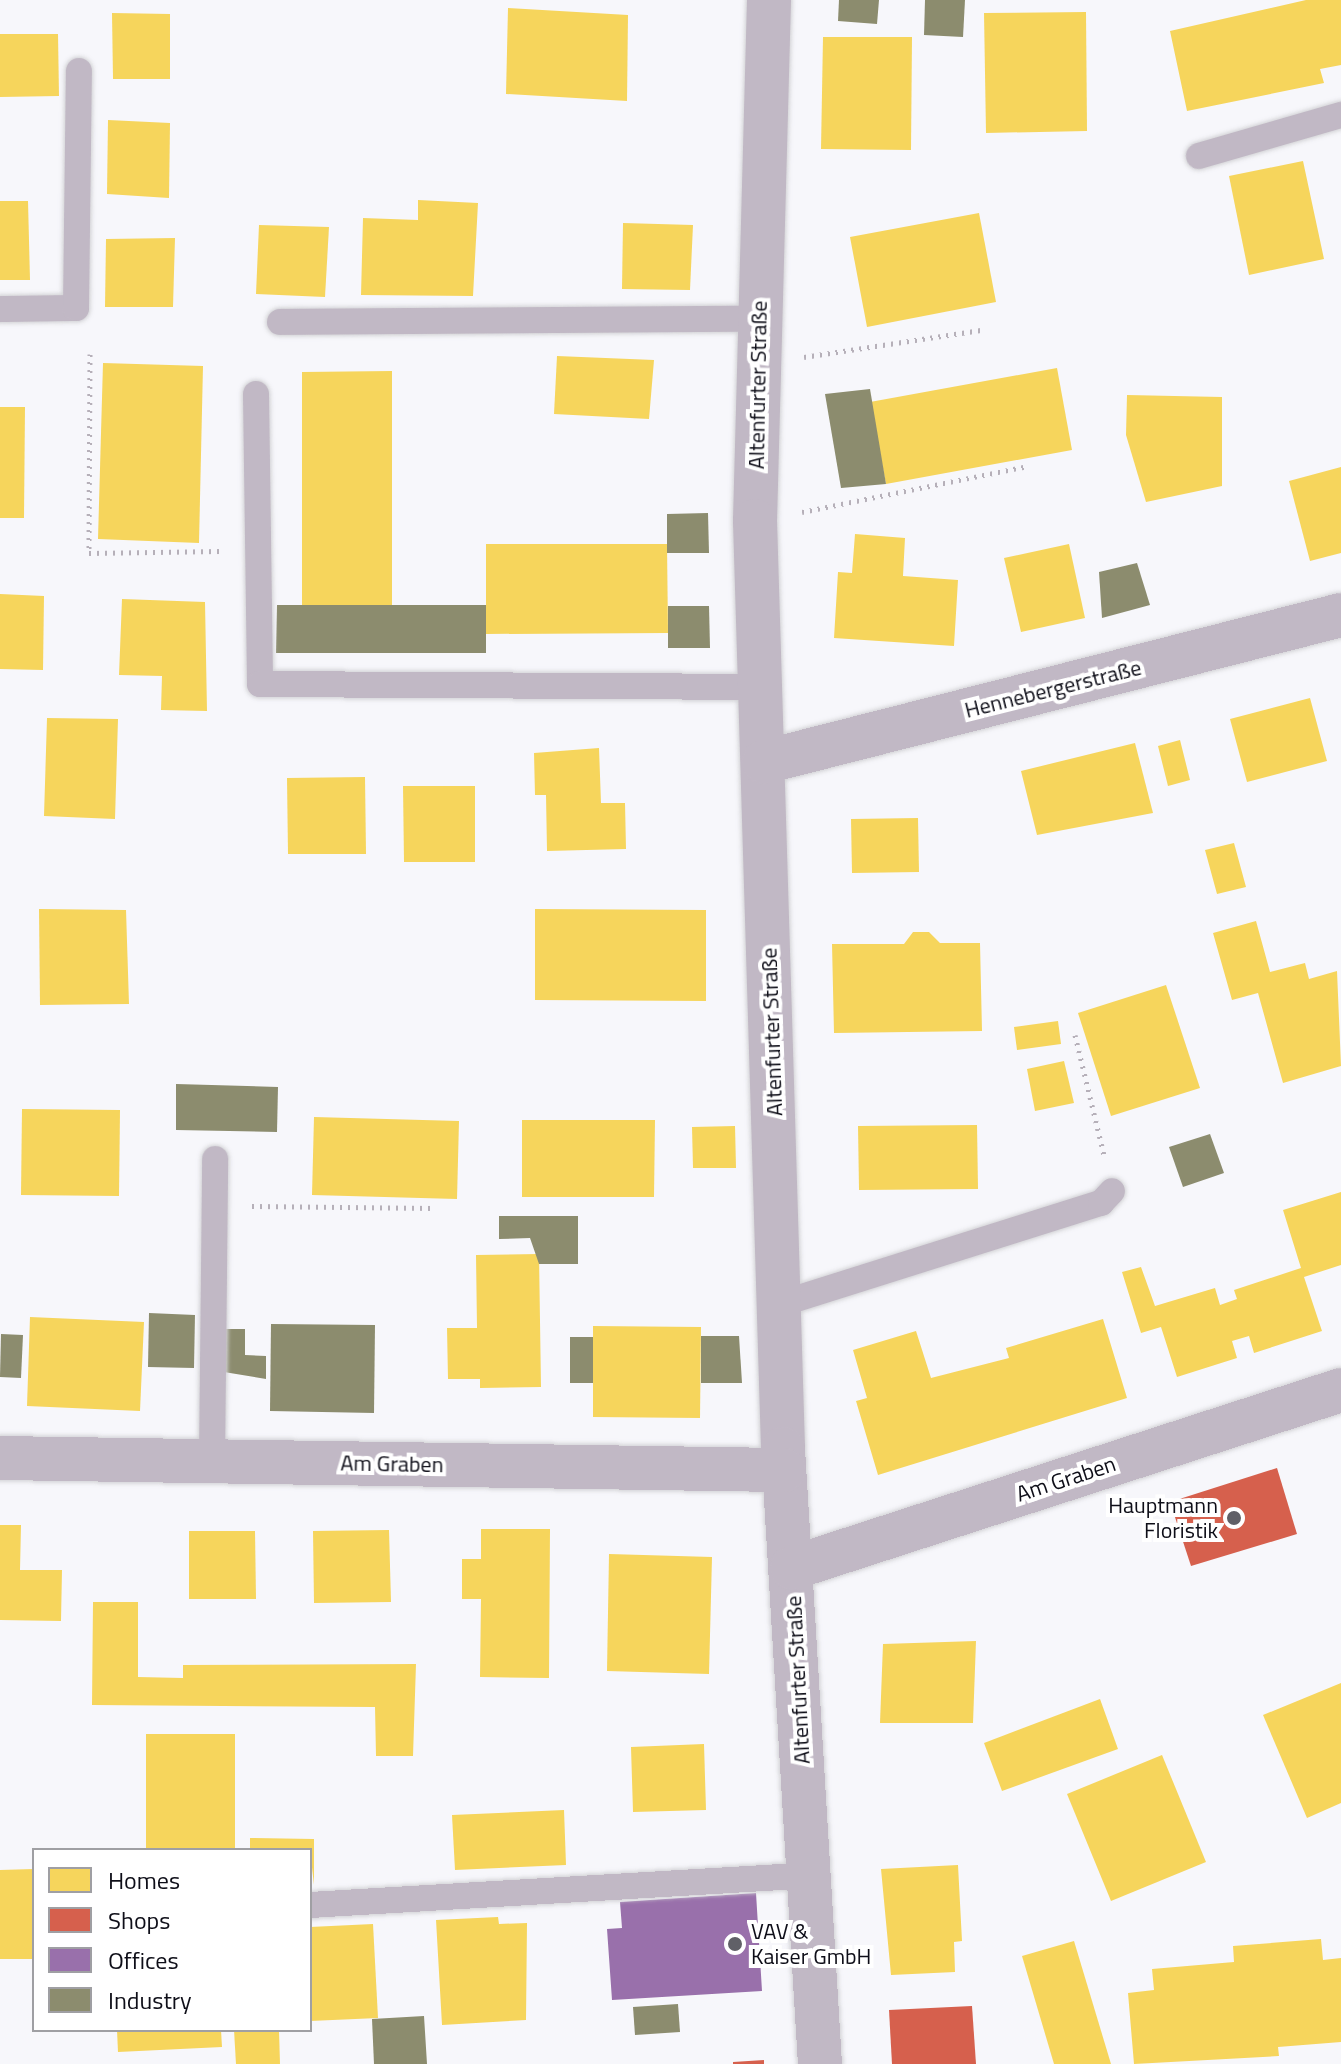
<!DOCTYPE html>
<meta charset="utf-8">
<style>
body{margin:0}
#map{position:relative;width:1341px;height:2064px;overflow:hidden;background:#f7f7fb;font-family:"Titillium Web",sans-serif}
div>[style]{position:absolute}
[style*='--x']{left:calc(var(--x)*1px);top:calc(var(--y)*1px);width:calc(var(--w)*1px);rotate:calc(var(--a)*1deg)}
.homes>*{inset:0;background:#f6d55c}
.shops>*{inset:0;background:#d6604d}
.offices>*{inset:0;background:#9970ab}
.industry>*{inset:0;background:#8c8c6e}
.path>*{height:5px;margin-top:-2.5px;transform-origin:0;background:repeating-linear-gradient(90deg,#b6b0b9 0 2px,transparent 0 8px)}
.roads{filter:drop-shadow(0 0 2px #d3d3d6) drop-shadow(0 0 2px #d3d3d6)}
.service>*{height:26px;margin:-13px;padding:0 13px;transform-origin:13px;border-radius:13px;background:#c1b8c5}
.minor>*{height:44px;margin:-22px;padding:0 22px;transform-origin:22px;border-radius:22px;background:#c1b8c5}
.dots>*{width:22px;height:22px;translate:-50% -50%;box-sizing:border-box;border:4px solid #fff;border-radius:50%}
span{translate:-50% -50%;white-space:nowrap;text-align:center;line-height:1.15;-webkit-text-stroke:8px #fff;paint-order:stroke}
.street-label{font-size:22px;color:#0e0e18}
.poi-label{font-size:22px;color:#0e0e18}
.right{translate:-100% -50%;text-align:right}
.left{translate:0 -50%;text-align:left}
.legend{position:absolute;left:32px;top:1848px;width:280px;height:184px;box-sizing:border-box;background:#fff;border:2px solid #9f9fa3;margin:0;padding:10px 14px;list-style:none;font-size:24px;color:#0e0e18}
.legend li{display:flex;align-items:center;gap:16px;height:40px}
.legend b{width:40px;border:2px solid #9f9fa3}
</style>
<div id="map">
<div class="homes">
<div style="clip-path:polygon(1306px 0,1341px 0,1341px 65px,1320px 69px,1324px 83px,1187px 111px,1170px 31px)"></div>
<div style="clip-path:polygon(508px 8px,628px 15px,627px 101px,506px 94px)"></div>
<div style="clip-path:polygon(1086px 12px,1087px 131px,986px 133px,984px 13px)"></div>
<div style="clip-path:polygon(112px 13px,170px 14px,170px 79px,113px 79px)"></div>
<div style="clip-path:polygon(0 34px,58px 34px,59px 96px,0 97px)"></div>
<div style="clip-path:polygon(823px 37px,912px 37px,911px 150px,821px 149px)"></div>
<div style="clip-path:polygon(108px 120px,170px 123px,169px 198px,107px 194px)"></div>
<div style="clip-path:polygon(1303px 161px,1324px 259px,1249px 275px,1229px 176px)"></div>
<div style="clip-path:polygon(418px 200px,478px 203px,473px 296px,361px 295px,363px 218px,418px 220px)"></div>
<div style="clip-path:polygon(0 201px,28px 201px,30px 280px,0 280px)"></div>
<div style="clip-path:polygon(979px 213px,996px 302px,867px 327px,850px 237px)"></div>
<div style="clip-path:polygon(623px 223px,693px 225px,690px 290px,622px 289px)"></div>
<div style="clip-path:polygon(259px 225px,329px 227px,325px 297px,256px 294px)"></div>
<div style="clip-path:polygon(175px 238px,173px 307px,105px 307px,106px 239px)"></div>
<div style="clip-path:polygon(557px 356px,654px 360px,649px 419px,554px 414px)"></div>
<div style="clip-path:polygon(103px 363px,203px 366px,199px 543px,98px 539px)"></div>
<div style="clip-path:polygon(1057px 368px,1072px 450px,886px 484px,870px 402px)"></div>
<div style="clip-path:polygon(392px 371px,392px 605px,302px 605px,302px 372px)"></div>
<div style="clip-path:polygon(1127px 395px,1222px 397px,1222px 486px,1146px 502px,1126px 435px)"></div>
<div style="clip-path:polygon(0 407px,25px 407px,24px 518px,0 518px)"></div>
<div style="clip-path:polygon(1341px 467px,1341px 553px,1310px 561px,1289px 481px)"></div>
<div style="clip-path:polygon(855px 534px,905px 538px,903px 576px,958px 580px,954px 646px,834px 638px,838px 572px,852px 573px)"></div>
<div style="clip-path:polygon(486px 544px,667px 544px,668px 633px,486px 634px)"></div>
<div style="clip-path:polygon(1069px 544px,1085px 618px,1021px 632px,1004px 558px)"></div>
<div style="clip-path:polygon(0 594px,44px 596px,43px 670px,0 669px)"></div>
<div style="clip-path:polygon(122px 599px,205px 602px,207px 711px,161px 710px,162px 676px,119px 675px)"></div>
<div style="clip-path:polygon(1310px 698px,1327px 761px,1247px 782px,1230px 719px)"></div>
<div style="clip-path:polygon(47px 718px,118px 719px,115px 819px,44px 816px)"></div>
<div style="clip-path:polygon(1180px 740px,1190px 780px,1168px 786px,1158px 746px)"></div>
<div style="clip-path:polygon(1135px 743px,1153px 813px,1037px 835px,1021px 771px)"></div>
<div style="clip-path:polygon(599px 748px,601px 803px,625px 803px,626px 849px,547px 851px,546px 795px,535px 795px,534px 753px)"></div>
<div style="clip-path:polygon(365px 777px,366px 854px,288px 854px,287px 778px)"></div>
<div style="clip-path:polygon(403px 786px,475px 786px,475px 862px,404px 862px)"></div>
<div style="clip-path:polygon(918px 818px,919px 872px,852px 873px,851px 819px)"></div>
<div style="clip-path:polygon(1234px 843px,1246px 887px,1217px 894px,1205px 850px)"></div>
<div style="clip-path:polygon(39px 909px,126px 910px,129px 1004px,40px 1005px)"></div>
<div style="clip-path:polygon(535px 909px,706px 910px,706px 1001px,535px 1000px)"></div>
<div style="clip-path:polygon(1256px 921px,1270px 972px,1305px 963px,1309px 979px,1337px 971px,1341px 1066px,1283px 1083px,1258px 993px,1232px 1000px,1213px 933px)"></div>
<div style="clip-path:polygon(913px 932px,929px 932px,940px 943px,980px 943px,982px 1031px,834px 1033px,832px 944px,904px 944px)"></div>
<div style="clip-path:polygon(1166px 985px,1200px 1088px,1111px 1116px,1078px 1013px)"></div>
<div style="clip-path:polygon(1058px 1021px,1061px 1044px,1017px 1050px,1014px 1027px)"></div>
<div style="clip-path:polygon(1064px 1061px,1074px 1103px,1035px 1111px,1027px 1069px)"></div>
<div style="clip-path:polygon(22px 1109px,120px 1110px,119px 1196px,21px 1195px)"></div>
<div style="clip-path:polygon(314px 1117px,459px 1121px,457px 1199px,312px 1195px)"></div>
<div style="clip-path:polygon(522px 1120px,655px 1120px,654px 1197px,522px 1197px)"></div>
<div style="clip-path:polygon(977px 1125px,978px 1189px,859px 1190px,858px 1126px)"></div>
<div style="clip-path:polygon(735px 1126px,736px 1168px,693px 1168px,692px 1127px)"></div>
<div style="clip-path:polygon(1341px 1192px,1341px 1265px,1304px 1277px,1322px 1331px,1254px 1353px,1249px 1336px,1232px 1341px,1237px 1358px,1177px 1377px,1161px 1327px,1141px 1333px,1122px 1272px,1141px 1267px,1155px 1306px,1215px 1288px,1220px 1305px,1237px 1299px,1234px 1290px,1301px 1268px,1283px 1210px)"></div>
<div style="clip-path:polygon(539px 1254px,541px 1387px,480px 1388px,480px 1379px,448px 1379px,447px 1328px,477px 1328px,476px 1255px)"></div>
<div style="clip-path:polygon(30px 1317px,144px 1322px,140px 1411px,27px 1406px)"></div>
<div style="clip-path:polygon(1103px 1319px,1127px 1398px,878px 1475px,856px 1401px,867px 1398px,853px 1350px,916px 1331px,931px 1378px,1009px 1358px,1006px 1348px)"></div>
<div style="clip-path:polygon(593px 1326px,701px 1327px,700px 1418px,593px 1417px)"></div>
<div style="clip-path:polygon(0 1525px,21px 1525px,20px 1570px,62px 1570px,61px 1621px,0 1620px)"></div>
<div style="clip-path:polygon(481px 1529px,550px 1529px,549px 1678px,480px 1677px,481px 1599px,462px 1599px,462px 1559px,481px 1559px)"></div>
<div style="clip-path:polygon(389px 1530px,391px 1602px,314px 1603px,313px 1531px)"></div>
<div style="clip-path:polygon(189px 1531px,255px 1531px,256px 1599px,189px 1599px)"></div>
<div style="clip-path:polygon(609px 1554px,712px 1557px,709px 1674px,607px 1671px)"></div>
<div style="clip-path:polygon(93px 1602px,138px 1602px,138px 1677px,183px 1678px,183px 1665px,416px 1664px,413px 1756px,376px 1756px,375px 1707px,92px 1705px)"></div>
<div style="clip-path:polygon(976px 1641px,973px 1723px,880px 1723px,883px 1644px)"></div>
<div style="clip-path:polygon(1341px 1683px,1341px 1803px,1307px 1818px,1263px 1715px)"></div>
<div style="clip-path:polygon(1100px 1699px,1118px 1749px,1002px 1791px,984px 1743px)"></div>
<div style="clip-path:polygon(146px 1734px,235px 1734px,235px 1850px,146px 1850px)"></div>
<div style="clip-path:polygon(704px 1744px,706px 1810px,633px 1812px,631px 1747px)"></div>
<div style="clip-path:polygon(1162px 1755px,1206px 1862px,1111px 1901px,1067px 1794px)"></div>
<div style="clip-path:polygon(564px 1810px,566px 1865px,455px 1870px,452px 1815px)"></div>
<div style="clip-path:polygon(250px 1838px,314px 1839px,314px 1885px,310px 1850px,250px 1850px)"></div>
<div style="clip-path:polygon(958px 1865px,962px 1941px,954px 1942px,955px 1972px,891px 1975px,881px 1869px)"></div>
<div style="clip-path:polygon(34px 1869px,34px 1959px,0 1959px,0 1870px)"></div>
<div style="clip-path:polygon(498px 1917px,499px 1924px,527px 1923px,526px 2020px,442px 2025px,436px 1920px)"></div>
<div style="clip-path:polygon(373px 1924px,378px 2018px,310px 2021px,310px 1927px)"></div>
<div style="clip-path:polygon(1321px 1939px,1323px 1960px,1341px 1958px,1341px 2042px,1278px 2047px,1279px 2056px,1134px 2064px,1128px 1993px,1154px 1990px,1152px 1969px,1234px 1962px,1233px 1946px)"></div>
<div style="clip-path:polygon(1074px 1941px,1111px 2064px,1054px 2064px,1022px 1956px)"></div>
<div style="clip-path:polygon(117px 2030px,221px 2030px,222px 2047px,118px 2052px)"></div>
<div style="clip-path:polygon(234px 2030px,279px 2030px,280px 2064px,236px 2064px)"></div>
</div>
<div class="shops">
<div style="clip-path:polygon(1277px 1468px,1297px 1534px,1191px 1566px,1170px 1502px)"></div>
<div style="clip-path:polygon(972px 2006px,976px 2064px,892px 2064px,889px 2010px)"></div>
<div style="clip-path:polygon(764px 2060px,764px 2064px,733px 2064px,733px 2062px)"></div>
</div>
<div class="offices">
<div style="clip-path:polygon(756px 1893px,762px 1991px,612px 2000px,607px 1929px,622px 1928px,620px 1902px)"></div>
</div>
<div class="industry">
<div style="clip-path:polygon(839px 0,879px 0,877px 24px,838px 21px)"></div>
<div style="clip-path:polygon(925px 0,965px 0,963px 37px,924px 35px)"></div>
<div style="clip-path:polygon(870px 389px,886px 484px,841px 488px,825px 394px)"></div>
<div style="clip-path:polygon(708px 513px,709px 553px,667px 553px,667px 514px)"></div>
<div style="clip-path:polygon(1137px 563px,1150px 605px,1102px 618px,1099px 572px)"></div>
<div style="clip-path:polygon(277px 605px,486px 605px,486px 653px,276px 653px)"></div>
<div style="clip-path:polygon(668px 606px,709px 606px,710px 648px,668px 648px)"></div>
<div style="clip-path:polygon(176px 1084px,278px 1087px,277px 1132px,176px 1130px)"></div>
<div style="clip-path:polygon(1210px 1134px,1224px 1173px,1183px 1187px,1169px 1147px)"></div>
<div style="clip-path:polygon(499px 1216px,578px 1216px,578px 1264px,539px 1264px,530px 1238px,499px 1239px)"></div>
<div style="clip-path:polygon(149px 1313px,195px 1315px,194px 1368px,148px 1367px)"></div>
<div style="clip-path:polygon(271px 1324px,375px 1325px,374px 1413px,270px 1411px)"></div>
<div style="clip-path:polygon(224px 1329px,245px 1329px,245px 1355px,266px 1356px,266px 1379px,224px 1372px)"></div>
<div style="clip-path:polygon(1px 1334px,23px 1335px,21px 1378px,0 1377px)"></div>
<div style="clip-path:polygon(701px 1336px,739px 1336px,742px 1383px,701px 1383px)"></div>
<div style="clip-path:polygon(570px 1337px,593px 1337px,593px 1383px,570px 1383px)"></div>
<div style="clip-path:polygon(678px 2004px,680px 2032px,635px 2035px,633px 2007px)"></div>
<div style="clip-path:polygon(424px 2016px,427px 2064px,374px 2064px,372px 2019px)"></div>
</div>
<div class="path">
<div style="--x:90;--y:354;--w:199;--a:90.3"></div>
<div style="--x:89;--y:553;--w:132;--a:-0.9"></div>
<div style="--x:804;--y:357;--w:179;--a:-8.7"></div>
<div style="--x:802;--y:512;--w:231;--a:-11.5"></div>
<div style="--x:1075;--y:1035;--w:123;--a:76.4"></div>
<div style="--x:252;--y:1206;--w:181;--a:0.6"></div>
</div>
<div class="roads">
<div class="service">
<div style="--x:1199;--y:156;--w:148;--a:-16.1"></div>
<div style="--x:0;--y:309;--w:76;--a:-0.8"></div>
<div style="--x:76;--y:308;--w:237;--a:-89.3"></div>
<div style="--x:280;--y:322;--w:479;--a:-0.4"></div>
<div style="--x:256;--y:394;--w:290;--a:89.2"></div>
<div style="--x:260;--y:684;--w:504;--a:0.34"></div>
<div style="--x:780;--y:1304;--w:337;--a:-17.5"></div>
<div style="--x:1101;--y:1203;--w:16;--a:-47"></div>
<div style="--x:212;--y:1462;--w:303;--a:-89.4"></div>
<div style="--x:310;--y:1905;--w:500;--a:-3.4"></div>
</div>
<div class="minor">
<div style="--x:769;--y:0;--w:521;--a:91.54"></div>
<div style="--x:755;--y:521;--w:928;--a:88.27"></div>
<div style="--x:783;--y:1449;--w:616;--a:86.56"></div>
<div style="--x:764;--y:762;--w:595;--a:-14.29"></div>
<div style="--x:0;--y:1458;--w:784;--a:0.88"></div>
<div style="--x:792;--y:1568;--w:577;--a:-17.96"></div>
</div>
</div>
<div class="dots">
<div style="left:1234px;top:1518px;background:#606067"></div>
<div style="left:735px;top:1944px;background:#606067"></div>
</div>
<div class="street-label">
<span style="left:758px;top:385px;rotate:-89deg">Altenfurter Straße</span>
<span style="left:1053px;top:689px;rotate:-14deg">Hennebergerstraße</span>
<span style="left:772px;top:1032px;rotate:-92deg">Altenfurter Straße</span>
<span style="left:392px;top:1464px;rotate:1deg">Am Graben</span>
<span style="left:1066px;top:1479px;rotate:-18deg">Am Graben</span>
<span style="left:798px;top:1680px;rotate:-93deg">Altenfurter Straße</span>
</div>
<div class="poi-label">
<span class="right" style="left:1218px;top:1518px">Hauptmann<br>Floristik</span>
<span class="left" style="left:751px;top:1944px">VAV &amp;<br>Kaiser GmbH</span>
</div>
<ul class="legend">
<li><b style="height:22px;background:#f6d55c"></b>Homes</li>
<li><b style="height:22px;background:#d6604d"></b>Shops</li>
<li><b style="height:22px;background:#9970ab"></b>Offices</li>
<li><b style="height:22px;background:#8c8c6e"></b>Industry</li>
</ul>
</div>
